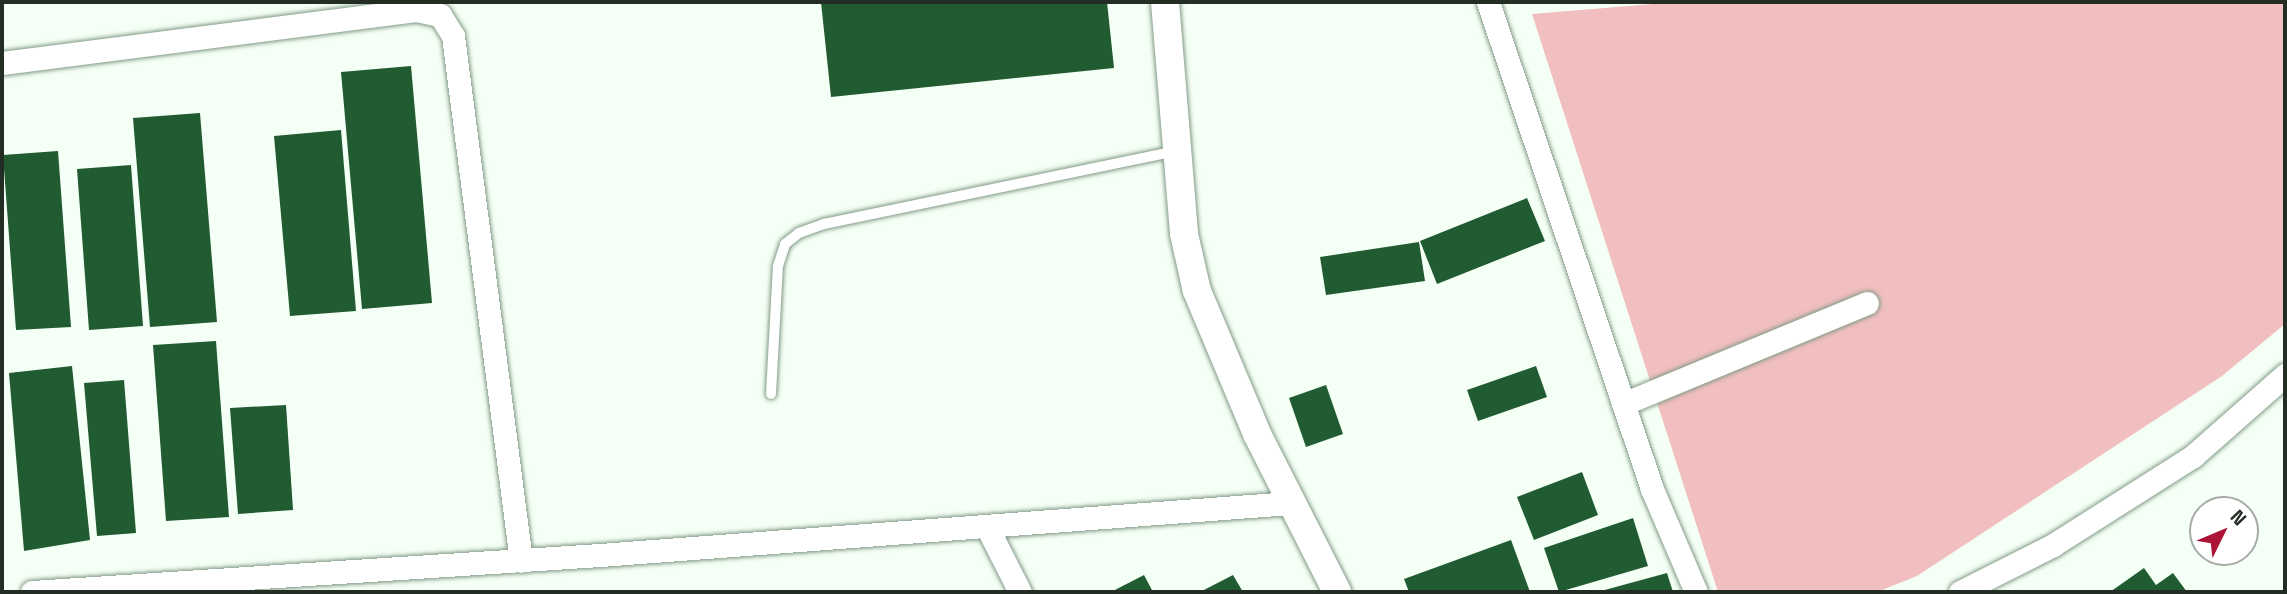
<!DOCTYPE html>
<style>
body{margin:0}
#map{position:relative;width:2287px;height:594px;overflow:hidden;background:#f4fff5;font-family:"Space Grotesk",sans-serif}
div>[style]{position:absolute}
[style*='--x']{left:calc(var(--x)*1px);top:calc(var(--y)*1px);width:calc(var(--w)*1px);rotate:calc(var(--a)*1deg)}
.green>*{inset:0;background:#f1bfbf}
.building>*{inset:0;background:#205b31}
.roads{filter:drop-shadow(0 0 2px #829b86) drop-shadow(0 0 2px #829b86)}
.service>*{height:10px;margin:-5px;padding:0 5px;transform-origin:5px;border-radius:5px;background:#fff}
.minor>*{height:23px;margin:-11.5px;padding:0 11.5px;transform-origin:11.5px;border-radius:11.5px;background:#fff}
.tertiary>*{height:28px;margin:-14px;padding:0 14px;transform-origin:14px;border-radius:14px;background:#fff}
span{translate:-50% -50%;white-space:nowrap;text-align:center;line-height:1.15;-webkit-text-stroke:7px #fff;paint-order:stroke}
.frame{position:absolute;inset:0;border:4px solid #232d24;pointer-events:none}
.north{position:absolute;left:2189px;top:496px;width:70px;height:70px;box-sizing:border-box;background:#fff;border:2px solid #a7aba7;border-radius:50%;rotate:47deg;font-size:19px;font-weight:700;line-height:28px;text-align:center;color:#232d24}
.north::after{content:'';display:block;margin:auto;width:24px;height:32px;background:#ab1435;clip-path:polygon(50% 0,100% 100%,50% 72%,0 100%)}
</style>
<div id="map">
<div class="green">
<div style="clip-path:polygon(1677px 2px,2285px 2px,2285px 324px,2222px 376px,1917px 576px,1877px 592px,1718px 592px,1532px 14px)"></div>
</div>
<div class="building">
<div style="clip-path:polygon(821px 2px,1107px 2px,1114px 68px,831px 97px)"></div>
<div style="clip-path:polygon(411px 66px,432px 303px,362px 309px,341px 72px)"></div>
<div style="clip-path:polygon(200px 113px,217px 322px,150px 327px,133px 118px)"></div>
<div style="clip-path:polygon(341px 130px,356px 311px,290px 316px,274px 136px)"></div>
<div style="clip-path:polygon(58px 151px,71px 327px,16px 330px,3px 155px)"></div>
<div style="clip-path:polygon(131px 165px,143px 326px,89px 330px,77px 169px)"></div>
<div style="clip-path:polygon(1527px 198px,1545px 241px,1437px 284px,1420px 241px)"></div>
<div style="clip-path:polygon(1419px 242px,1425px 281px,1326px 295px,1320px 257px)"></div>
<div style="clip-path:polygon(216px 341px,229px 517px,166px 521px,153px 345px)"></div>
<div style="clip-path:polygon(72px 366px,90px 540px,24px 551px,9px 373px)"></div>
<div style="clip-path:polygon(1536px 366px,1547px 397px,1478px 421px,1467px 390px)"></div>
<div style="clip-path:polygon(124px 380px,136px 533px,97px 536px,84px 383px)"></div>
<div style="clip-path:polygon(1326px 385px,1343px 434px,1306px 447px,1289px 398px)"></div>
<div style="clip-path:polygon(286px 405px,293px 510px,238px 514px,230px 408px)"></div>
<div style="clip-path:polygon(1582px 472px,1598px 515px,1534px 540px,1517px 497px)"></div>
<div style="clip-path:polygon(1633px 518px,1648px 566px,1559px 592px,1544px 548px)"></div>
<div style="clip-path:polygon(1511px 540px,1530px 592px,1409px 592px,1404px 579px)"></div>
<div style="clip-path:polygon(2144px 568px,2156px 585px,2173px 573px,2187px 592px,2110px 592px)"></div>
<div style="clip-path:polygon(1667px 573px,1673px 592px,1601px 592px,1601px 591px)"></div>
<div style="clip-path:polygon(1144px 575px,1153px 592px,1111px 592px)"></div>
<div style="clip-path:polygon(1233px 575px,1243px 592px,1200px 592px)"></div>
</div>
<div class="roads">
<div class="service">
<div style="--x:771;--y:394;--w:128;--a:-86.9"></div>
<div style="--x:778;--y:266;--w:23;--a:-72"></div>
<div style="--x:785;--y:244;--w:18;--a:-38"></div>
<div style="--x:799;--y:233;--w:27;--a:-20"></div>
<div style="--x:824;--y:224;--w:359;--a:-11.7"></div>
</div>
<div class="minor">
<div style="--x:1488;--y:2;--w:514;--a:71.39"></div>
<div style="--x:1652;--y:489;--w:112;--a:66.9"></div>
<div style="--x:2;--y:63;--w:417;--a:-7.3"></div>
<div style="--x:416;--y:10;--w:25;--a:12"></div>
<div style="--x:440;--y:15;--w:25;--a:58"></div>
<div style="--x:453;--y:36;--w:529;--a:82.62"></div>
<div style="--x:1623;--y:404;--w:264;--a:-22.5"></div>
<div style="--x:987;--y:527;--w:73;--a:63.1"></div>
<div style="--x:32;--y:592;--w:569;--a:-3.73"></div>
<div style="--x:600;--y:555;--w:692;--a:-4.31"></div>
<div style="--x:1960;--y:592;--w:104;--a:-26.8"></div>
<div style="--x:2053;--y:545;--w:166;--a:-32.4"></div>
<div style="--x:2193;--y:456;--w:123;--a:-41.4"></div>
</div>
<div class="tertiary">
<div style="--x:1165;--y:2;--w:233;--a:85.3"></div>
<div style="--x:1184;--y:234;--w:58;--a:77.2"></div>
<div style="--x:1197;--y:291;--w:155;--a:67.2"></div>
<div style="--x:1257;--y:434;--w:177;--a:63.1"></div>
</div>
</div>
<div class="frame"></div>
<div class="north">N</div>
</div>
